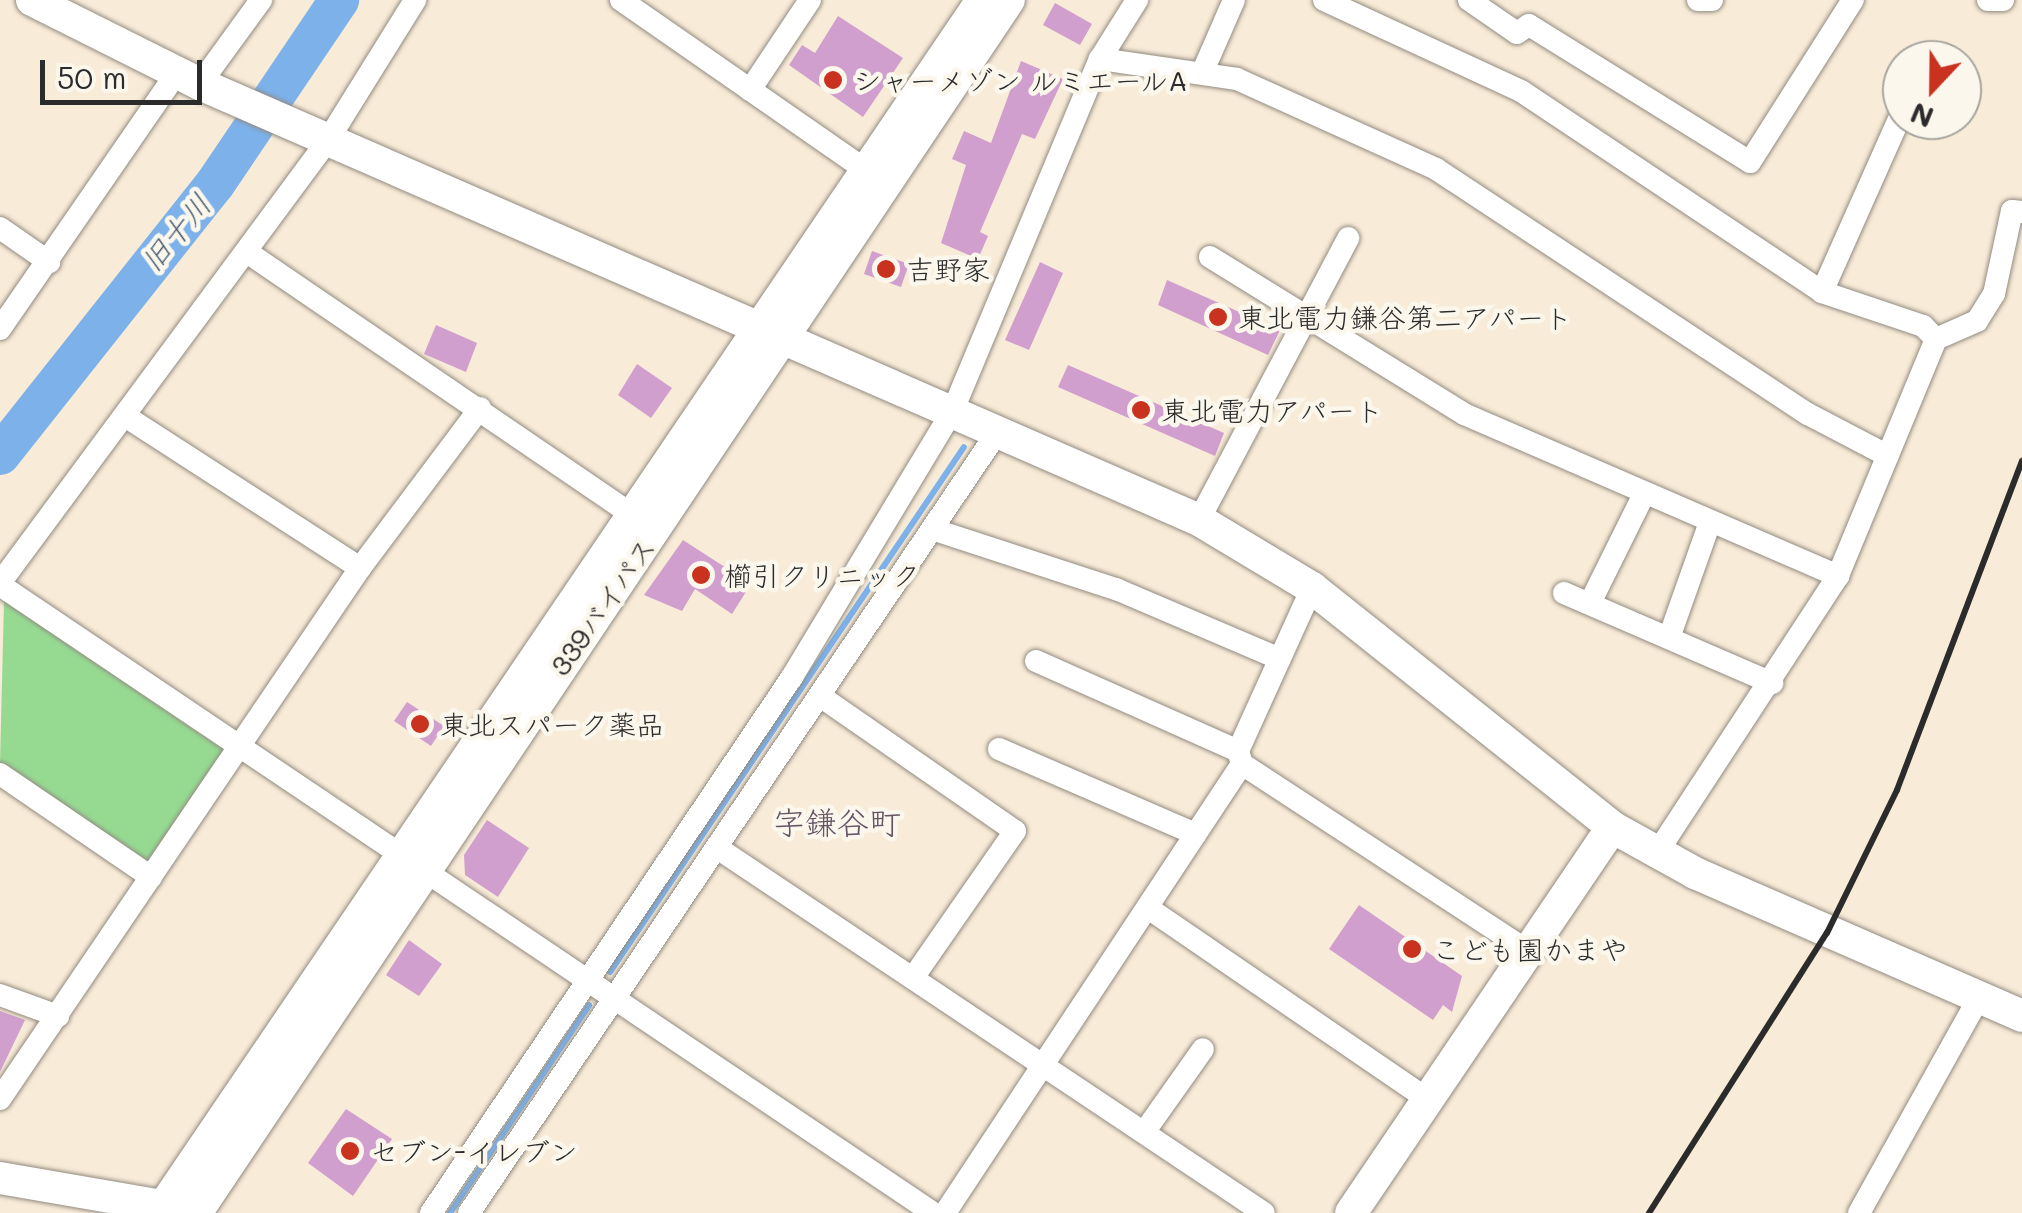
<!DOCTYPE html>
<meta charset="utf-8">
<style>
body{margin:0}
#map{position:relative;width:2022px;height:1213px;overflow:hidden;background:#f8ebd7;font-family:Mali,"Klee One",sans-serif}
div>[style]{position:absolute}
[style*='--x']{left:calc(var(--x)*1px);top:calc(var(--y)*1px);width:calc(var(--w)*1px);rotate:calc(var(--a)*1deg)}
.green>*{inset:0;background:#96da92}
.stream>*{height:6px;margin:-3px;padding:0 3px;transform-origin:3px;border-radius:3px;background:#7cb1ea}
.river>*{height:40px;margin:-20px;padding:0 20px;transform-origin:20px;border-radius:20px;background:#7cb1ea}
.building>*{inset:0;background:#d19fce}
.roads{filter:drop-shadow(0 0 2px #928b81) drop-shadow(0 0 2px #928b81)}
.street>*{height:22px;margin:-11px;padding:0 11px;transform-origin:11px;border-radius:11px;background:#fff}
.secondary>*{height:32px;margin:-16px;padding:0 16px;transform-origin:16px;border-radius:16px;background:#fff}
.rail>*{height:6px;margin:-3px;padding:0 3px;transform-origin:3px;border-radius:3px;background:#2b2b2b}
.dots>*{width:28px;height:28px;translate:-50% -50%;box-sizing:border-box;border:5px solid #fbf7ec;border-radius:50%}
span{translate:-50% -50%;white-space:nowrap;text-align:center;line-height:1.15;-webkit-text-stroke:9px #fbf7ec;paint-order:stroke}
.poi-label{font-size:28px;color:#2b2b2b}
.left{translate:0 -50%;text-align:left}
.street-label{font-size:28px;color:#2b2b2b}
.water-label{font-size:30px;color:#475a6e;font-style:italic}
.quarter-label{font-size:32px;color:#655464}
.north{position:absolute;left:1882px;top:40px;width:100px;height:100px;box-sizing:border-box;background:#fbf7ec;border:2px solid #a8a59f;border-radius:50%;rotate:202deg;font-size:28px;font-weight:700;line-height:40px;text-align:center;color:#2b2b2b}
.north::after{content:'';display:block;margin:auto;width:35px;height:45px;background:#c8321e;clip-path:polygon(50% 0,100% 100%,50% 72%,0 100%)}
.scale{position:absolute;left:40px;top:60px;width:162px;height:45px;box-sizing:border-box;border:5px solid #2b2b2b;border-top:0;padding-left:12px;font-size:30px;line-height:35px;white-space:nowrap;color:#2b2b2b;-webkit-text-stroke:8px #fbf7ec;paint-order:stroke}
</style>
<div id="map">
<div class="green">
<div style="clip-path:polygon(4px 601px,224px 750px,149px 862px,0 763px)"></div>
</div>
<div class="stream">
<div style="--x:610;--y:972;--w:633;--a:-56.01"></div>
<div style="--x:450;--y:1213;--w:250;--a:-56.2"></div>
</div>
<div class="river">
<div style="--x:0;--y:455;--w:346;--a:-51.6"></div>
<div style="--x:215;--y:184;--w:222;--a:-56"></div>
</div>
<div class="building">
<div style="clip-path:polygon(1055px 3px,1092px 24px,1080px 45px,1043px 25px)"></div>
<div style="clip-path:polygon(838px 16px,903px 58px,863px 117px,789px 65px,802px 45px,815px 53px)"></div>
<div style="clip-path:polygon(1021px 61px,1063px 79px,1035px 139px,1022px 134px,980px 232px,988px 236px,978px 259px,941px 243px,966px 165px,952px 159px,964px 131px,991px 143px)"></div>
<div style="clip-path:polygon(872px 251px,909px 264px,901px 287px,864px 274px)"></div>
<div style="clip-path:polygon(1040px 262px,1063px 273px,1029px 350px,1005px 340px)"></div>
<div style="clip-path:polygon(1167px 280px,1280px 330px,1268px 355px,1158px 305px)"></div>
<div style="clip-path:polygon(436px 325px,477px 343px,466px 372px,424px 354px)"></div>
<div style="clip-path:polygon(637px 364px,672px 388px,651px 418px,618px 395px)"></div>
<div style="clip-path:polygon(1068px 365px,1224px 433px,1215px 456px,1058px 387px)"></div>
<div style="clip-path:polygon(683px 540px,751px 584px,732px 614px,695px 589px,682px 611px,644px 595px)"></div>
<div style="clip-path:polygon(407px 702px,444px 726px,431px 746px,394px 721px)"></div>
<div style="clip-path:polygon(487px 820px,529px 848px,498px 897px,465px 875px,464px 855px)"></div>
<div style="clip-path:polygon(1359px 905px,1462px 976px,1452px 1012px,1443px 1005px,1433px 1020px,1329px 949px)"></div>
<div style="clip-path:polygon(409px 940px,442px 964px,419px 996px,386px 975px)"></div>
<div style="clip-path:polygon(0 1011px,25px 1020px,0 1072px)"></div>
<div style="clip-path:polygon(346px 1109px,392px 1139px,353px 1196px,308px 1163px)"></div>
</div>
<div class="roads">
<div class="street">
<div style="--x:621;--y:0;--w:292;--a:34.8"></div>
<div style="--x:1324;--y:0;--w:217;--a:24.8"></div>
<div style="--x:1521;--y:91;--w:362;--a:33.7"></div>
<div style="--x:1822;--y:292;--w:107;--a:18.6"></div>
<div style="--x:1923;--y:326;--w:18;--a:45"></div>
<div style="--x:1936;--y:339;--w:256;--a:112.5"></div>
<div style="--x:1838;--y:576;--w:331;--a:123.2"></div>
<div style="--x:1469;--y:0;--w:58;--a:34.5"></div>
<div style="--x:1517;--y:33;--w:14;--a:-34"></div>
<div style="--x:1529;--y:25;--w:260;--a:31.8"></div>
<div style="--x:1750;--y:162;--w:192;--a:-57.6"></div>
<div style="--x:1698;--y:0;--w:14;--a:0"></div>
<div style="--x:1988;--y:0;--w:15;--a:0"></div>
<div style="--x:1100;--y:59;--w:138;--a:8.3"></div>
<div style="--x:1237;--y:79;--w:218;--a:24.3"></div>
<div style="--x:1436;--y:169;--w:445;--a:33.4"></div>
<div style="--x:1808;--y:414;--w:90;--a:27.7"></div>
<div style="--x:1203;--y:71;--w:77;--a:-66.4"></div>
<div style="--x:200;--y:84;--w:104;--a:-54"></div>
<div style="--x:750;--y:90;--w:108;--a:-56.3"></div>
<div style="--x:0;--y:228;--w:60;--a:34.8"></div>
<div style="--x:247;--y:252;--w:482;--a:34.3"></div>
<div style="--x:1210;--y:257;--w:299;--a:31.7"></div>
<div style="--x:1464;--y:414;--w:408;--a:23.4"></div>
<div style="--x:1822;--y:292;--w:197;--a:-66"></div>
<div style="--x:0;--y:329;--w:312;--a:-55.4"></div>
<div style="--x:1936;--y:339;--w:45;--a:-23.7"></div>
<div style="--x:1977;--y:321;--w:32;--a:-58"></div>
<div style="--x:1994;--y:294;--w:85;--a:-77.8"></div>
<div style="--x:2012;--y:211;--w:10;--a:6"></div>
<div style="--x:125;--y:416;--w:280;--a:32.9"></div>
<div style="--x:1199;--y:520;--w:319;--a:-62.1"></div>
<div style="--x:932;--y:529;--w:194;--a:18.1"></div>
<div style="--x:1116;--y:589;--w:178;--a:23.1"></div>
<div style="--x:0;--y:583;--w:551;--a:-53.48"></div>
<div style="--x:328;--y:140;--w:165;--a:-58.1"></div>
<div style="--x:0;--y:585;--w:1125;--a:33.94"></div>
<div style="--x:1564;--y:593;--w:227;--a:23.4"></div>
<div style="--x:1590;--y:603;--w:122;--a:-63.6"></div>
<div style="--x:1670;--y:635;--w:120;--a:-70.5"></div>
<div style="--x:1036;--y:661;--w:221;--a:24"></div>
<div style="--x:820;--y:696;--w:237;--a:34.7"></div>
<div style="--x:1015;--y:831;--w:179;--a:124.8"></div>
<div style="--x:999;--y:749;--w:214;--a:23.4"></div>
<div style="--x:1242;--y:764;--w:339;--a:33.2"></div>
<div style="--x:0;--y:774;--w:183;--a:34.3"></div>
<div style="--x:719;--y:849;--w:655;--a:33.74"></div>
<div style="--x:1151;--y:910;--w:335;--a:34.4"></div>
<div style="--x:0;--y:995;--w:62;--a:19.9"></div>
<div style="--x:0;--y:1099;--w:642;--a:-55.86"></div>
<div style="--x:360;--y:568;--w:200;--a:-53.1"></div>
<div style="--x:1145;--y:1131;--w:100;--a:-54.7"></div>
<div style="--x:431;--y:1213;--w:646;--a:-56.04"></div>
<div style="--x:792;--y:677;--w:312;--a:-58.9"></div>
<div style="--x:953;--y:410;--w:381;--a:-67.3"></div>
<div style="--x:1100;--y:59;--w:70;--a:-57.9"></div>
<div style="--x:469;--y:1213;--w:946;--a:-55.91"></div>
<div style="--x:945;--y:1213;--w:538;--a:-56.52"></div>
<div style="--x:1242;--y:764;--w:14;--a:-107"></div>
<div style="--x:1238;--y:751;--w:179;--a:-65.6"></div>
<div style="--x:1859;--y:1213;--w:247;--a:-60.9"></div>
</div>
<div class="secondary">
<div style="--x:32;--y:0;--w:188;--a:26.6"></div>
<div style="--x:200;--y:84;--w:1090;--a:23.58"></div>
<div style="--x:1199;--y:520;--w:132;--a:31"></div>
<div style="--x:1312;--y:588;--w:384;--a:38.5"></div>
<div style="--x:1612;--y:827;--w:95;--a:29"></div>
<div style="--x:1695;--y:873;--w:357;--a:23.6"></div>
<div style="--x:0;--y:1178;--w:182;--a:9.8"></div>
<div style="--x:159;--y:1213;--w:1466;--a:-55.84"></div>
<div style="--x:196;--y:1213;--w:1460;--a:-56.17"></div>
<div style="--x:1351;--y:1213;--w:466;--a:-55.9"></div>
</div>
</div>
<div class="rail">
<div style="--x:1649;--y:1213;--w:332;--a:-57.6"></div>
<div style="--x:1827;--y:933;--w:159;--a:-63.9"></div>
<div style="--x:1897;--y:790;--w:352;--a:-69.2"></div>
</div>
<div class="dots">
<div style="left:833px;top:80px;background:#c8321e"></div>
<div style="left:886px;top:269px;background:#c8321e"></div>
<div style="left:1218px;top:317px;background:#c8321e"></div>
<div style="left:1141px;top:410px;background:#c8321e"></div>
<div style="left:701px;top:575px;background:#c8321e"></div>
<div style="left:420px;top:724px;background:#c8321e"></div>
<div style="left:1412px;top:949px;background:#c8321e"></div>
<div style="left:350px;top:1151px;background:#c8321e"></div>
</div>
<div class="poi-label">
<span class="left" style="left:853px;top:80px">シャーメゾン ルミエールA</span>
<span class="left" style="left:906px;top:269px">吉野家</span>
<span class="left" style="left:1238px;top:317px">東北電力鎌谷第二アパート</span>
<span class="left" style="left:1161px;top:410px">東北電力アパート</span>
<span class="left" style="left:724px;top:575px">櫛引クリニック</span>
<span class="left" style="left:440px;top:724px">東北スパーク薬品</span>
<span class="left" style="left:1432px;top:949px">こども園かまや</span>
<span class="left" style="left:370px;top:1151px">セブン-イレブン</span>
</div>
<div class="street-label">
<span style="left:602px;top:606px;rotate:-55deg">339バイパス</span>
</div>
<div class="water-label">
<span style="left:175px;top:232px;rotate:-50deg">旧十川</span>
</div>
<div class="quarter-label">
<span style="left:837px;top:821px">字鎌谷町</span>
</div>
<div class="north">N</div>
<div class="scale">50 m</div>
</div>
